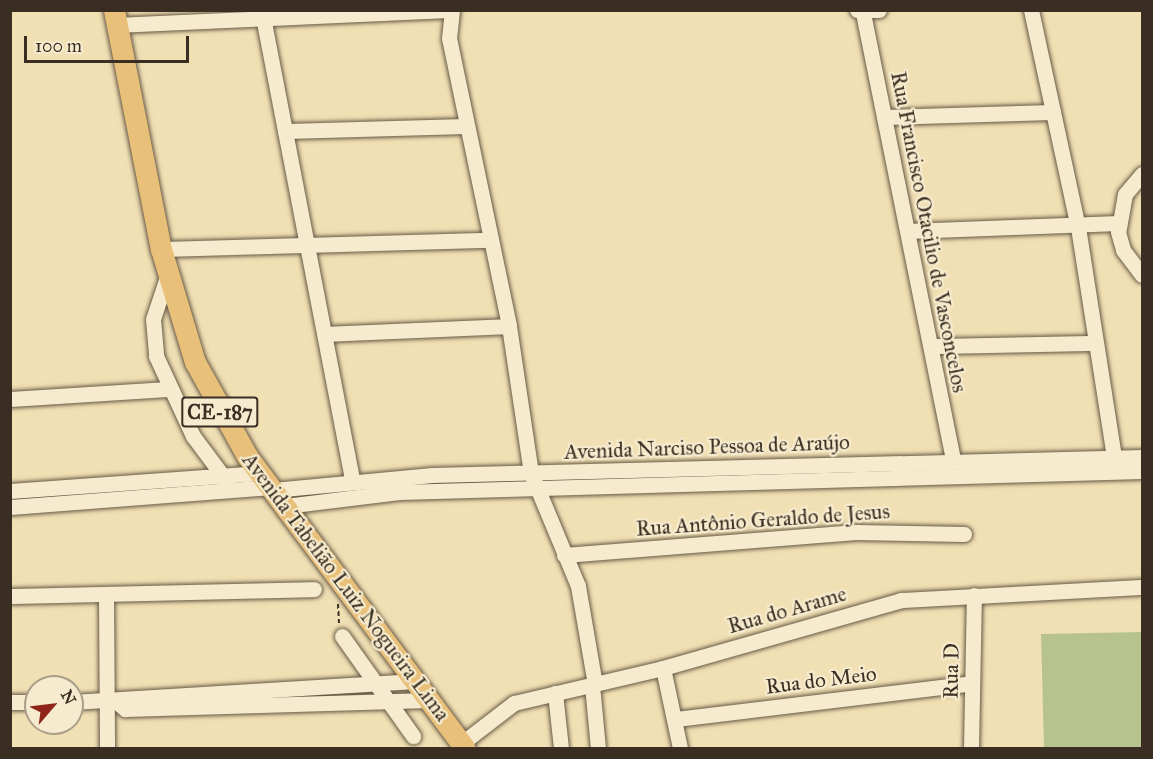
<!DOCTYPE html>
<meta charset="utf-8">
<style>
body{margin:0}
#map{position:relative;width:1153px;height:759px;overflow:hidden;background:#f1e0b4;font-family:"IM FELL Great Primer",serif}
div>[style]{position:absolute}
[style*='--x']{left:calc(var(--x)*1px);top:calc(var(--y)*1px);width:calc(var(--w)*1px);rotate:calc(var(--a)*1deg)}
.green>*{inset:0;background:#b7c38f}
.path>*{height:2px;margin-top:-1px;transform-origin:0;background:repeating-linear-gradient(90deg,#392e21 0 4.5px,transparent 0 7.5px)}
.roads{filter:drop-shadow(0 0 2px #675a46) drop-shadow(0 0 2px #675a46)}
.minor>*{height:15px;margin:-7.5px;padding:0 7.5px;transform-origin:7.5px;border-radius:7.5px;background:#f6ebce}
.highway>*{height:21px;margin:-10.5px;padding:0 10.5px;transform-origin:10.5px;border-radius:10.5px;background:#e8c07a}
span{translate:-50% -50%;white-space:nowrap;text-align:center;line-height:1.15;-webkit-text-stroke:4.5px #f6ebce;paint-order:stroke}
.shield-label span{padding:2px 4px;background:#f6ebce;border:2px solid;border-radius:4px;-webkit-text-stroke-width:0}
.shield-label{font-size:20px;color:#392e21;font-weight:700}
.street-label{font-size:21px;color:#392e21}
.frame{position:absolute;inset:0;border:12px solid #392e21;pointer-events:none}
.north{position:absolute;left:24px;top:675px;width:60px;height:60px;box-sizing:border-box;background:#f6ebce;border:2px solid #aa9f89;border-radius:50%;rotate:62deg;font-size:16px;font-weight:700;line-height:24px;text-align:center;color:#392e21}
.north::after{content:'';display:block;margin:auto;width:21px;height:27px;background:#8f2418;clip-path:polygon(50% 0,100% 100%,50% 72%,0 100%)}
.scale{position:absolute;left:24px;top:36px;width:165px;height:27px;box-sizing:border-box;border:3px solid #392e21;border-top:0;padding-left:8px;font-size:18px;line-height:21px;white-space:nowrap;color:#392e21;-webkit-text-stroke:4px #f6ebce;paint-order:stroke}
</style>
<div id="map">
<div class="green">
<div style="clip-path:polygon(1142px 632px,1142px 748px,1044px 748px,1041px 634px)"></div>
</div>
<div class="path">
<div style="--x:338;--y:604;--w:19;--a:87"></div>
</div>
<div class="roads">
<div class="minor">
<div style="--x:452;--y:10;--w:28;--a:96"></div>
<div style="--x:449;--y:38;--w:294;--a:78.2"></div>
<div style="--x:509;--y:326;--w:149;--a:81.5"></div>
<div style="--x:531;--y:473;--w:122;--a:67.4"></div>
<div style="--x:578;--y:586;--w:99;--a:80.2"></div>
<div style="--x:857;--y:10;--w:22;--a:0"></div>
<div style="--x:1031;--y:10;--w:222;--a:77.8"></div>
<div style="--x:1078;--y:227;--w:234;--a:81.1"></div>
<div style="--x:863;--y:13;--w:457;--a:78.6"></div>
<div style="--x:264;--y:22;--w:467;--a:79.1"></div>
<div style="--x:117;--y:25;--w:330;--a:-2.6"></div>
<div style="--x:884;--y:117;--w:169;--a:-1.7"></div>
<div style="--x:285;--y:131;--w:182;--a:-1.6"></div>
<div style="--x:1142;--y:174;--w:26;--a:130"></div>
<div style="--x:1125;--y:194;--w:39;--a:100"></div>
<div style="--x:1118;--y:232;--w:19;--a:74"></div>
<div style="--x:1123;--y:250;--w:31;--a:53"></div>
<div style="--x:908;--y:231;--w:210;--a:-2.2"></div>
<div style="--x:161;--y:249;--w:330;--a:-1.6"></div>
<div style="--x:167;--y:277;--w:44;--a:108.4"></div>
<div style="--x:153;--y:319;--w:37;--a:85"></div>
<div style="--x:156;--y:356;--w:88;--a:65.2"></div>
<div style="--x:193;--y:436;--w:54;--a:53.3"></div>
<div style="--x:325;--y:334;--w:184;--a:-2.5"></div>
<div style="--x:933;--y:346;--w:161;--a:-1.1"></div>
<div style="--x:10;--y:399;--w:158;--a:-3.6"></div>
<div style="--x:273;--y:490;--w:160;--a:-5.4"></div>
<div style="--x:432;--y:475;--w:710;--a:-1.45"></div>
<div style="--x:10;--y:491;--w:251;--a:-4.1"></div>
<div style="--x:285;--y:506;--w:115;--a:-7"></div>
<div style="--x:399;--y:492;--w:743;--a:-1.62"></div>
<div style="--x:10;--y:507;--w:262;--a:-4.4"></div>
<div style="--x:564;--y:555;--w:293;--a:-4.5"></div>
<div style="--x:856;--y:532;--w:108;--a:1.1"></div>
<div style="--x:10;--y:596;--w:304;--a:-1.3"></div>
<div style="--x:106;--y:596;--w:152;--a:89.6"></div>
<div style="--x:342;--y:636;--w:123;--a:54.6"></div>
<div style="--x:663;--y:668;--w:82;--a:78"></div>
<div style="--x:592;--y:685;--w:63;--a:84.6"></div>
<div style="--x:555;--y:693;--w:55;--a:83.8"></div>
<div style="--x:10;--y:702;--w:26;--a:0"></div>
<div style="--x:72;--y:702;--w:344;--a:-3.5"></div>
<div style="--x:117;--y:702;--w:11;--a:41"></div>
<div style="--x:125;--y:709;--w:304;--a:-1.7"></div>
<div style="--x:676;--y:719;--w:298;--a:-6.9"></div>
<div style="--x:462;--y:743;--w:66;--a:-37.6"></div>
<div style="--x:514;--y:703;--w:153;--a:-13.2"></div>
<div style="--x:663;--y:668;--w:248;--a:-15.9"></div>
<div style="--x:901;--y:600;--w:241;--a:-3.1"></div>
<div style="--x:971;--y:748;--w:153;--a:-88.9"></div>
</div>
<div class="highway">
<div style="--x:114;--y:10;--w:244;--a:78.9"></div>
<div style="--x:161;--y:249;--w:118;--a:73.3"></div>
<div style="--x:195;--y:362;--w:107;--a:61"></div>
<div style="--x:247;--y:456;--w:364;--a:53.3"></div>
</div>
</div>
<div class="shield-label">
<span style="left:220px;top:412px">CE-187</span>
</div>
<div class="street-label">
<span style="left:929px;top:232px;rotate:79deg">Rua Francisco Otacilio de Vasconcelos</span>
<span style="left:707px;top:447px;rotate:-2deg">Avenida Narciso Pessoa de Araújo</span>
<span style="left:763px;top:520px;rotate:-4deg">Rua Antônio Geraldo de Jesus</span>
<span style="left:346px;top:587px;rotate:53deg">Avenida Tabelião Luiz Nogueira Lima</span>
<span style="left:787px;top:610px;rotate:-16deg">Rua do Arame</span>
<span style="left:951px;top:671px;rotate:-89deg">Rua D</span>
<span style="left:821px;top:680px;rotate:-7deg">Rua do Meio</span>
</div>
<div class="frame"></div>
<div class="north">N</div>
<div class="scale">100 m</div>
</div>
